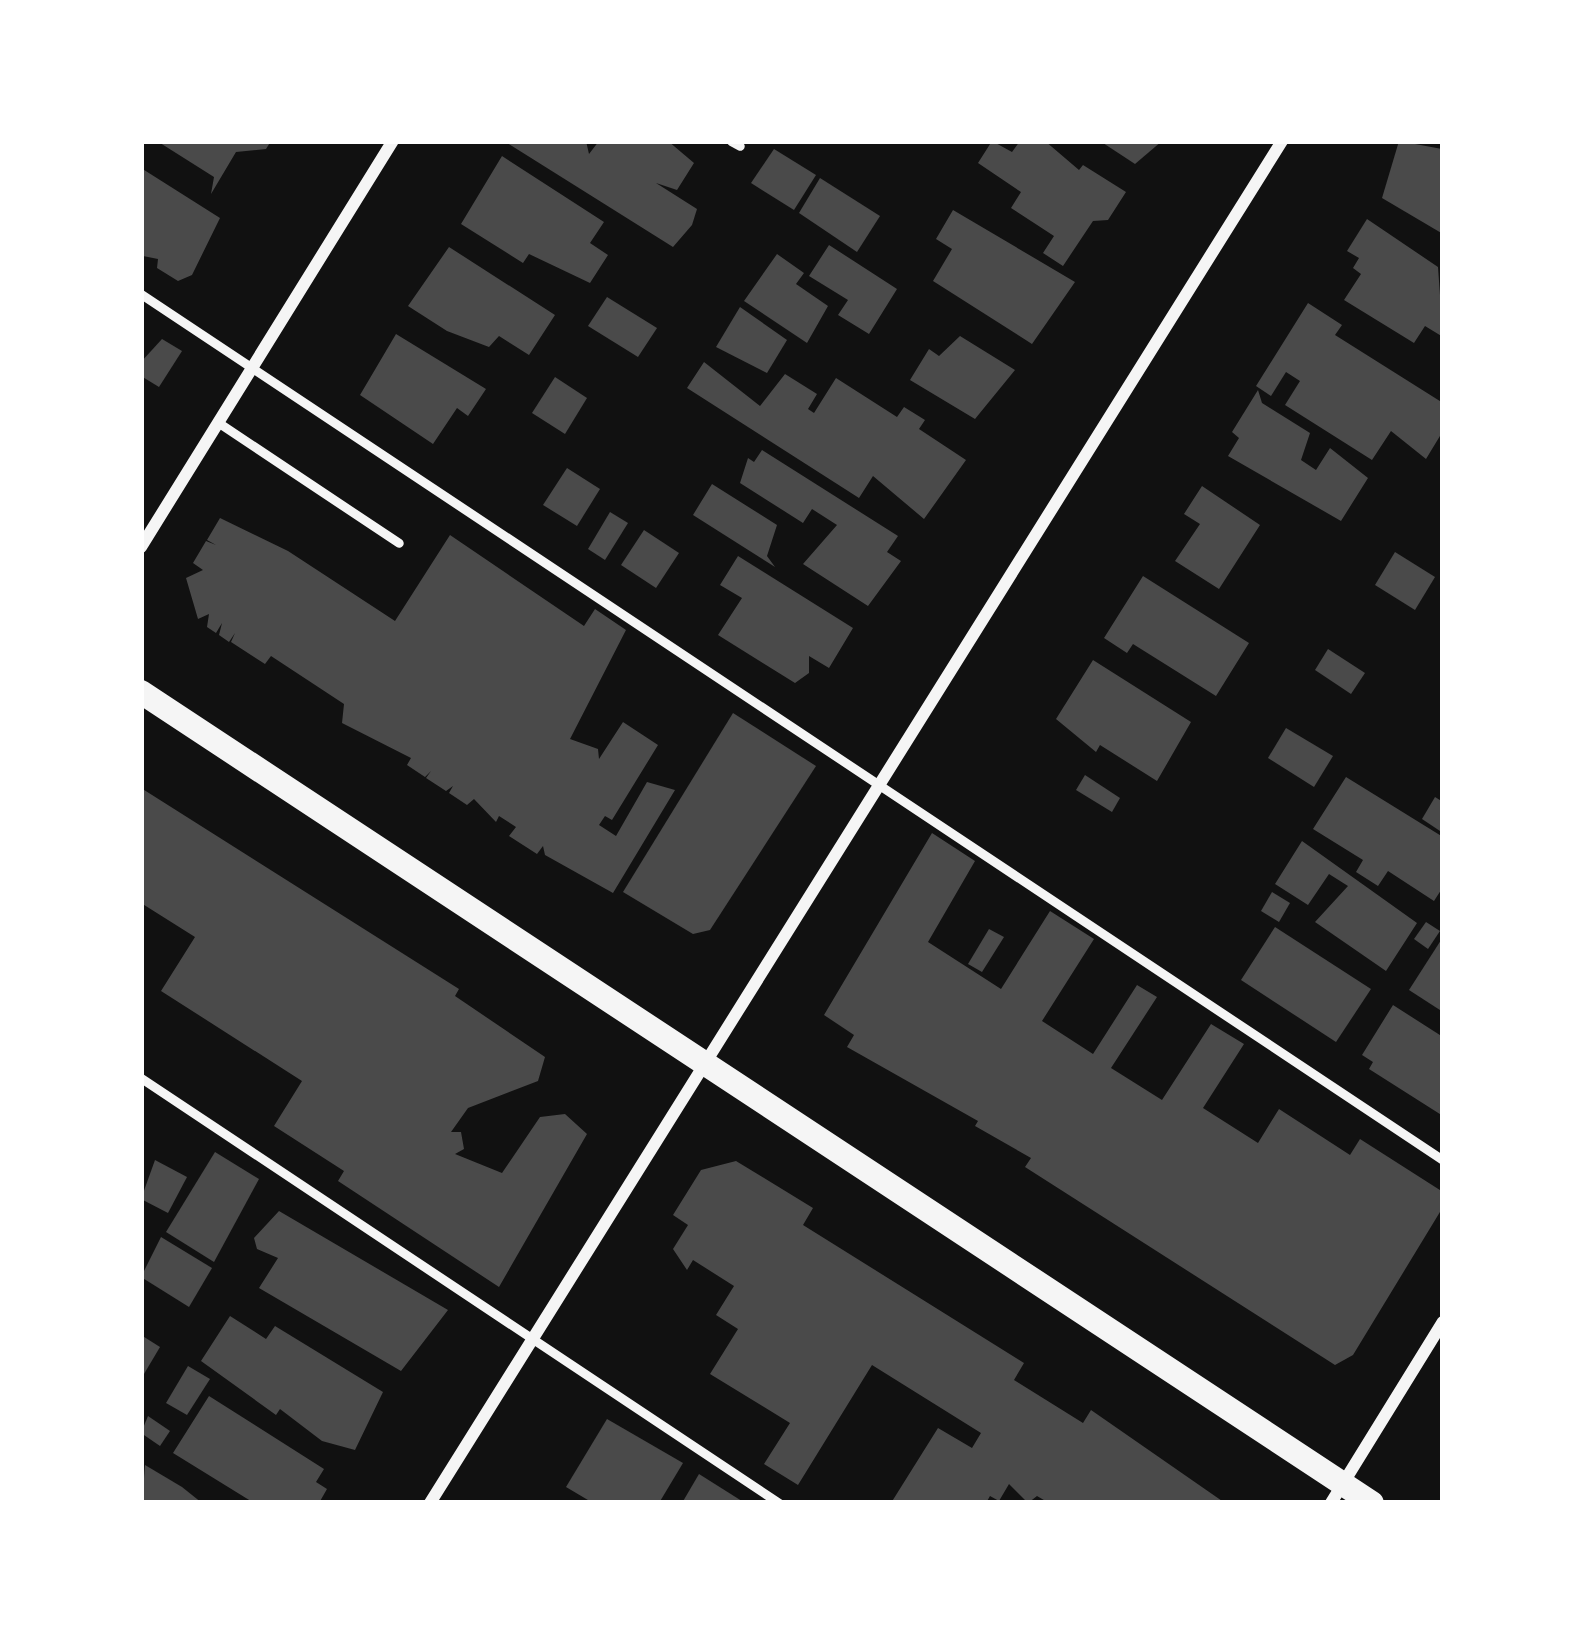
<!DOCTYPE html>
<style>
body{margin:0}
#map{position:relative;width:1584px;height:1644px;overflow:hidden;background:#111;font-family:"Fira Sans",sans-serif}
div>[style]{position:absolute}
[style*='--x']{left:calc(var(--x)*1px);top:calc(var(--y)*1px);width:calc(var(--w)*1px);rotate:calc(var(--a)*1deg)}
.building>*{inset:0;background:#4a4a4a}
.service>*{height:9px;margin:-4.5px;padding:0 4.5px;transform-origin:4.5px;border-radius:4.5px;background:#f5f5f5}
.minor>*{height:12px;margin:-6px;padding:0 6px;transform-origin:6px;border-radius:6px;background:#f5f5f5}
.secondary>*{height:24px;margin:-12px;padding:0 12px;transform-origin:12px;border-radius:12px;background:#f5f5f5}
span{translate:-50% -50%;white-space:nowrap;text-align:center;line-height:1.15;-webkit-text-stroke:10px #fff;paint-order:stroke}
.frame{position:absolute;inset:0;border:144px solid #fff;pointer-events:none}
</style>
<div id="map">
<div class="building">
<div style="clip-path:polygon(157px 141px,271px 141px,266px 149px,236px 152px,211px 194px,214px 177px)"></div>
<div style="clip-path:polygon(504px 141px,586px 141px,589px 154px,599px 141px,668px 141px,694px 163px,677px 190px,656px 183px,697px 209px,692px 225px,673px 247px)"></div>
<div style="clip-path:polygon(992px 141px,1012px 152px,1020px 141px,1045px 141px,1079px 170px,1083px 165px,1126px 192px,1108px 220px,1093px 221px,1063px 266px,1043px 253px,1054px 236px,1011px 208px,1021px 192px,978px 163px)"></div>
<div style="clip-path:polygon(1100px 141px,1162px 141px,1135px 164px)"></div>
<div style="clip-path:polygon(1399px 141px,1442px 149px,1443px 234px,1382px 198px)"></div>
<div style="clip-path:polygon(774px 149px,816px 175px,794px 210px,751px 183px)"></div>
<div style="clip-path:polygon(502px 156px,604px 222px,590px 243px,608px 255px,590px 283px,529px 254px,523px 263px,461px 224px)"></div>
<div style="clip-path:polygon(141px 168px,220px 218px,192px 275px,178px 281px,157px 268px,158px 259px,143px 256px)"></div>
<div style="clip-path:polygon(820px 178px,880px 216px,857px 252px,799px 213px)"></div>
<div style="clip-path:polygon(953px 210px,1075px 282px,1032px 344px,933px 281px,952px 249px,936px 239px)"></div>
<div style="clip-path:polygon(1367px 219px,1438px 267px,1443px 337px,1425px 326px,1414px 343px,1344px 300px,1361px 274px,1353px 268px,1359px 258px,1347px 251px)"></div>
<div style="clip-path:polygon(829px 245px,897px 289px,869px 334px,838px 315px,848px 300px,809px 276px)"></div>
<div style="clip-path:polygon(449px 247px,555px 315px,529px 355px,499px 336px,489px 347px,447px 331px,408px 306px)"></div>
<div style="clip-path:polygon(777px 254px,804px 273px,796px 284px,828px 306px,807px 343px,744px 301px)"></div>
<div style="clip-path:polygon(607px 297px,657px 328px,638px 357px,588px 326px)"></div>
<div style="clip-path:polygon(1308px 303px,1342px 325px,1335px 335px,1443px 403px,1443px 431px,1426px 459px,1391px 431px,1372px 460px,1285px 405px,1300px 381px,1286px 372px,1271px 396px,1256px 386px)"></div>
<div style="clip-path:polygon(740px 307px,787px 340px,767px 373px,716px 347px)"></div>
<div style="clip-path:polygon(396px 334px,486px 389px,468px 416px,457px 408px,433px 444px,360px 395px)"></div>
<div style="clip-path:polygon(960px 336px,1015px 370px,975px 419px,910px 380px,929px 349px,939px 356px)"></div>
<div style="clip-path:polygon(162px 339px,182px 351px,159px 387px,141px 376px,141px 362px)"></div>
<div style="clip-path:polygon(704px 362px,760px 406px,785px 374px,817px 394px,808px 409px,814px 413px,836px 378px,897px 417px,904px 407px,925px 420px,919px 429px,966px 460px,924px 519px,873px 476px,859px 498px,687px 388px)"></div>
<div style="clip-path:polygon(555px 377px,587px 398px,565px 434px,532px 413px)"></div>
<div style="clip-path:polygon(1258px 390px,1262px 403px,1310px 433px,1301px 460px,1316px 470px,1330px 448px,1368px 478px,1341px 521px,1228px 456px,1239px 438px,1232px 432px)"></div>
<div style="clip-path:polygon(762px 450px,898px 536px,887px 552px,901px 561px,868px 606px,803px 564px,837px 525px,812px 509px,803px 523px,740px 483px,748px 458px,754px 462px)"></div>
<div style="clip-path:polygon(567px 468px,600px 489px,577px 526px,543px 505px)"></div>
<div style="clip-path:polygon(712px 484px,777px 525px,767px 556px,775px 567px,693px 515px)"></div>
<div style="clip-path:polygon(1202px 486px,1260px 525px,1219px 589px,1175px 561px,1200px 524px,1184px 514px)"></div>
<div style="clip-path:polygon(610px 512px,628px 523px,605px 560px,588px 549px)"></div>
<div style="clip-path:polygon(220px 518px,288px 551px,395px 621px,450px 535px,584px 626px,595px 609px,626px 630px,570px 739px,598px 749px,599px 759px,623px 722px,658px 745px,612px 820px,605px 816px,599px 825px,616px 836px,647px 782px,675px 790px,613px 893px,545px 855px,543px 846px,537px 854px,509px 836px,516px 827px,499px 816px,496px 822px,474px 799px,467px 805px,449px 793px,453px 786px,446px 791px,426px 778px,431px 771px,425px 777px,407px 765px,411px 758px,342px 723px,344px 704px,271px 656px,265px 664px,231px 642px,235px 633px,229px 642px,219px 635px,222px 623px,216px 633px,207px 627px,209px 614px,198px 619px,186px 578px,203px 570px,193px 563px,206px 541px,216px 545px,207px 540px)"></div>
<div style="clip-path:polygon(644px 530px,679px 553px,656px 588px,621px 565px)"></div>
<div style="clip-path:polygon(1395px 552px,1435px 577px,1415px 610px,1375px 585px)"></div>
<div style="clip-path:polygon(738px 556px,853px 628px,829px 668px,809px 656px,809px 673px,795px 683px,718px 635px,742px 598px,720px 585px)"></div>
<div style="clip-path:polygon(1143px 576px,1249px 643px,1216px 696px,1133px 644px,1127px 653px,1104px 638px)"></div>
<div style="clip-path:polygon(1328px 649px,1365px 673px,1351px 694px,1315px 670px)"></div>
<div style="clip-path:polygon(1093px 660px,1191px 722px,1157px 781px,1100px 745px,1096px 752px,1056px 719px)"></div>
<div style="clip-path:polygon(733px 713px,816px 766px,710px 930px,693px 934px,623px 892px)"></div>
<div style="clip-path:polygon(1286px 728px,1333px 756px,1314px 787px,1268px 758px)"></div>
<div style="clip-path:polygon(1085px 775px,1120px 798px,1112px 812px,1076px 790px)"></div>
<div style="clip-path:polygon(1346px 777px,1443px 837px,1443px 887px,1434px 901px,1388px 871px,1378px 886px,1356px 872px,1363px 860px,1313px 829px)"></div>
<div style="clip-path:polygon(141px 788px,459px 989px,455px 996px,545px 1057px,538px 1081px,468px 1108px,451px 1132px,461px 1132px,464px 1149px,455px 1154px,502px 1173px,540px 1117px,565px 1114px,587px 1134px,499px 1287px,338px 1181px,344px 1171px,274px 1126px,302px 1081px,161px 991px,195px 937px,141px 903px)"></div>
<div style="clip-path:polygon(1435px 797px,1443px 802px,1443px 833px,1422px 819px)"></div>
<div style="clip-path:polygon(932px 833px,975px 861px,928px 942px,1001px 989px,1050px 911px,1094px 939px,1042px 1021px,1093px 1054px,1137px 985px,1157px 997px,1111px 1068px,1162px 1100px,1211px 1024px,1244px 1044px,1203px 1108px,1258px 1143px,1279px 1109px,1350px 1155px,1360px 1139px,1443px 1192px,1443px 1207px,1353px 1355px,1335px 1365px,1025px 1167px,1031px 1158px,975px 1126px,978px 1121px,847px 1047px,854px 1035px,824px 1015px)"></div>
<div style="clip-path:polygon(1302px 841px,1417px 923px,1386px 971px,1315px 922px,1348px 886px,1329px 874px,1308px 905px,1275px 884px)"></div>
<div style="clip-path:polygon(1272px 892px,1290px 903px,1279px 922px,1261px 911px)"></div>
<div style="clip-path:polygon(1426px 922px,1440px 931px,1428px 949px,1414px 939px)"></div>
<div style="clip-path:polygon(1275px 927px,1371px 989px,1336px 1042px,1241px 980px)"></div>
<div style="clip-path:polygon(989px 929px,1004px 937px,982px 972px,968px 964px)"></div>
<div style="clip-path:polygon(1443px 937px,1443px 1012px,1409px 990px)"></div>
<div style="clip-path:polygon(1393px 1005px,1443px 1037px,1443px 1116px,1369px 1069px,1373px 1062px,1362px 1055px)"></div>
<div style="clip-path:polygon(215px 1152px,259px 1179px,214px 1262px,166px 1232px)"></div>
<div style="clip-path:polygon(155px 1160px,187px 1177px,168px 1213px,141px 1199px)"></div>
<div style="clip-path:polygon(736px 1161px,813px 1208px,803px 1225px,1024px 1363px,1014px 1380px,1083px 1423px,1091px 1410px,1225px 1503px,1049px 1503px,1037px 1496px,1028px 1503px,1009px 1484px,999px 1501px,990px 1496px,986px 1503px,891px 1503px,938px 1428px,972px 1448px,981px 1433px,872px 1365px,798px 1485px,764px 1464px,790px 1423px,710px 1374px,738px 1329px,716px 1315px,734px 1286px,693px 1260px,687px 1270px,673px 1249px,688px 1225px,673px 1215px,701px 1170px)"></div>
<div style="clip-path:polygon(279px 1211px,448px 1310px,401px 1371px,259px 1288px,278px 1258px,257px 1249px,254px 1238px)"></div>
<div style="clip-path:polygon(161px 1237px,212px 1268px,189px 1307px,141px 1277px)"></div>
<div style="clip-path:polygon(230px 1316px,266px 1339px,275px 1326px,383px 1392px,355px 1450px,322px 1441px,280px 1409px,276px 1415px,201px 1361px)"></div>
<div style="clip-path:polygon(141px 1335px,160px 1347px,141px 1379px)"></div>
<div style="clip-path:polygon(188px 1366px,210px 1379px,187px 1415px,166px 1403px)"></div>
<div style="clip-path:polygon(209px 1396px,324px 1469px,316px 1482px,327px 1489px,319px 1503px,254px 1503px,173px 1453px)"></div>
<div style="clip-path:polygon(148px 1416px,170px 1431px,160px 1446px,141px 1433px)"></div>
<div style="clip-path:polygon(607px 1419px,683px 1463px,659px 1503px,593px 1503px,566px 1487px)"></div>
<div style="clip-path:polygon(145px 1465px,182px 1487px,202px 1503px,142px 1503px)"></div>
<div style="clip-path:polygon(699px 1474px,745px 1503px,682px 1503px)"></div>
</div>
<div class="service">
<div style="--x:731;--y:141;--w:10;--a:29"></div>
<div style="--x:141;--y:294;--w:1564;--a:33.63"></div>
<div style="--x:219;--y:423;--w:216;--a:33.7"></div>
<div style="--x:141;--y:1078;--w:767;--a:33.67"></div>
</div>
<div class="minor">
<div style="--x:141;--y:547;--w:478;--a:-58.2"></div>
<div style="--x:430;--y:1503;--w:1607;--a:-57.97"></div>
<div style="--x:1331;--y:1503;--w:213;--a:-58.3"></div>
</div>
<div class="secondary">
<div style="--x:141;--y:692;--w:1474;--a:33.38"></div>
</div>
<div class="frame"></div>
</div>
